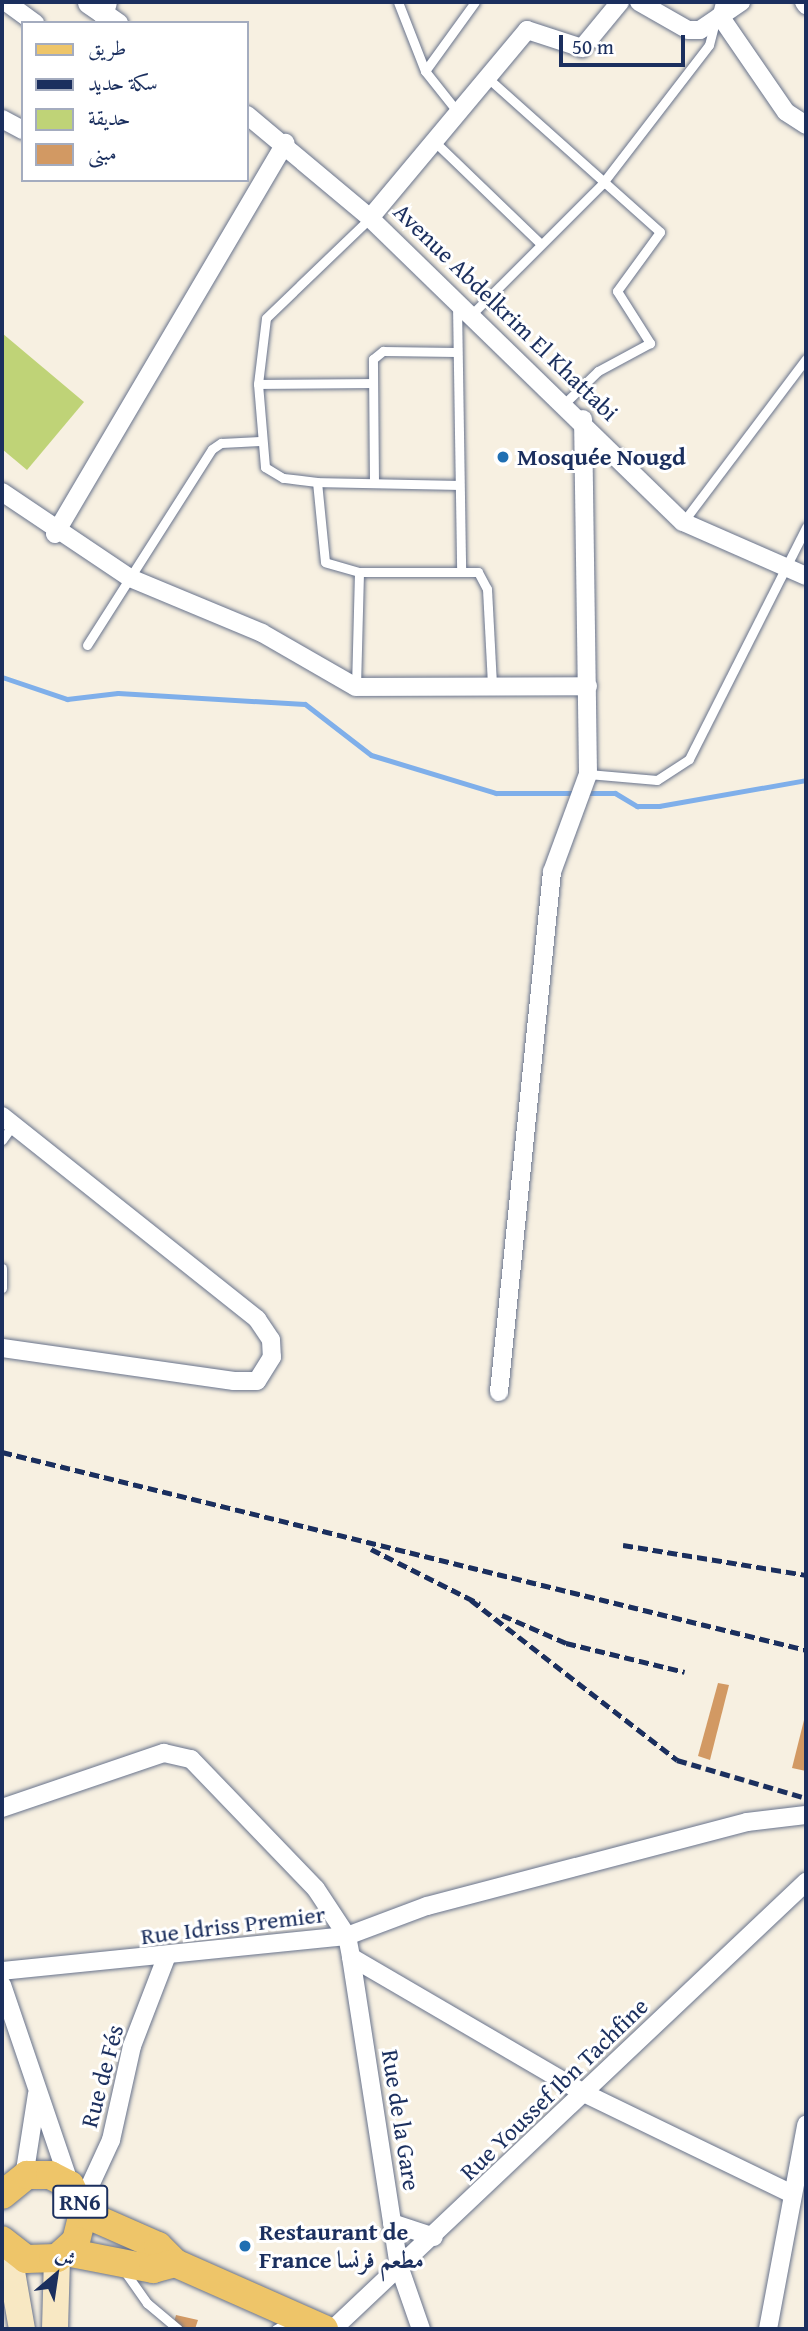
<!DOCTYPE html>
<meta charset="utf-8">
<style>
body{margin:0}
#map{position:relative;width:808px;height:2331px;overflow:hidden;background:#f7f0e1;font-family:"Gentium Book Plus",Amiri,serif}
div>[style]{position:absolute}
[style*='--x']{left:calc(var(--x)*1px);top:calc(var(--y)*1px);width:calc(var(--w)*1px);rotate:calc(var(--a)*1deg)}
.green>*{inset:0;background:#bfd377}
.stream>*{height:5px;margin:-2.5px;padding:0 2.5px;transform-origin:2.5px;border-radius:2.5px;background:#7fafea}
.building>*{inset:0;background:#d29963}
.roads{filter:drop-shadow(0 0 2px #68738c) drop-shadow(0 0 2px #68738c)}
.service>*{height:9px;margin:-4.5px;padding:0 4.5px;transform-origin:4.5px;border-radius:4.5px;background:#fff}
.minor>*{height:18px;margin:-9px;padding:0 9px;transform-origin:9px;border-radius:9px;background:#fff}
.tertiary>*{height:23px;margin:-11.5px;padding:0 11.5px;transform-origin:11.5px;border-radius:11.5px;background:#fff}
.secondary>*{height:26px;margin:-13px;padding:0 13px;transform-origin:13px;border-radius:13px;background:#f8e8c3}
.primary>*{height:28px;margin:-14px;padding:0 14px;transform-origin:14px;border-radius:14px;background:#eec569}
.rail>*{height:5px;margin-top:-2.5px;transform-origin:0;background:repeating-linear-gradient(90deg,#1b2f5e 0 10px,transparent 0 15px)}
.dots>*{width:19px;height:19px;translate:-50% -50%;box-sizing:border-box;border:4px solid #fff;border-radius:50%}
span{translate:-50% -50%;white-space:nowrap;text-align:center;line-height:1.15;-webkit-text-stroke:6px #fff;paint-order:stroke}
.shield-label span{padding:2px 5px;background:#fff;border:2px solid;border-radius:5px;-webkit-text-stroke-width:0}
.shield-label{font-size:23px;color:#1b2f5e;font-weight:700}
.street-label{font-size:24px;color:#1b2f5e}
.poi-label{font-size:24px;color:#1b2f5e;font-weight:700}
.left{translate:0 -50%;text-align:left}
.frame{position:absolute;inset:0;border:4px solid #1b2f5e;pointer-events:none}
.legend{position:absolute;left:21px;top:21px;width:228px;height:161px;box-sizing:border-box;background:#fff;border:2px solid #a4acbf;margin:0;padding:9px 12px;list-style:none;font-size:21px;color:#1b2f5e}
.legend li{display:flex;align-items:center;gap:14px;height:35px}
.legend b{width:35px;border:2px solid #a4acbf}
.north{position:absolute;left:21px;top:2240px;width:70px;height:70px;-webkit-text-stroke:5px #fff;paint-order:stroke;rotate:29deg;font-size:19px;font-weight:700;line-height:28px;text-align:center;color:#1b2f5e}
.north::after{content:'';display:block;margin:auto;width:24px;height:32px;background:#1b2f5e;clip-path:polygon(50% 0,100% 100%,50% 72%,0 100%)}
.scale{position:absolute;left:559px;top:35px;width:126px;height:32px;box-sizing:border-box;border:4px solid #1b2f5e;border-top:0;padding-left:9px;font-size:21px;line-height:24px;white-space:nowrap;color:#1b2f5e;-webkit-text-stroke:5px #fff;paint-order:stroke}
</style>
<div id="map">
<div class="green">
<div style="clip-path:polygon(2px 333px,84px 402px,27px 470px,2px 449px)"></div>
</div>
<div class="stream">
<div style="--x:2;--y:677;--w:69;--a:18.7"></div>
<div style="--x:67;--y:699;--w:51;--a:-6.7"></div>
<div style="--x:118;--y:693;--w:187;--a:3.4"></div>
<div style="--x:305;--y:704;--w:83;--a:37.7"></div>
<div style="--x:371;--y:755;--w:131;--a:16.9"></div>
<div style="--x:496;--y:793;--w:119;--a:0"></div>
<div style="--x:615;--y:793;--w:26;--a:31"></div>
<div style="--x:637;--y:806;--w:22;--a:0"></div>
<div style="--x:659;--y:806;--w:149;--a:-10"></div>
</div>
<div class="building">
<div style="clip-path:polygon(718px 1683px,729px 1685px,710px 1760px,698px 1756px)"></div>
<div style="clip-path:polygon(805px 1716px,806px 1716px,806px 1771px,792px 1768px)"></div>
<div style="clip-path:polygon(176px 2315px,198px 2320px,195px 2329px,172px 2329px)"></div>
</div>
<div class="roads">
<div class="service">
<div style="--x:398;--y:2;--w:74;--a:68.6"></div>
<div style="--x:490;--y:80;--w:228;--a:41.8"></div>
<div style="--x:660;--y:232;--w:73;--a:126.1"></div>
<div style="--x:617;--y:291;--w:62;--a:57.6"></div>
<div style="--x:650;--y:343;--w:59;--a:151.7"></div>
<div style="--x:598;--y:371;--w:45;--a:135.9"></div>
<div style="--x:460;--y:115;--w:56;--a:-128.5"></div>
<div style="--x:425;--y:71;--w:85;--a:-54.1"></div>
<div style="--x:437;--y:144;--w:143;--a:43.9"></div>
<div style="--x:457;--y:305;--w:263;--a:89.1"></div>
<div style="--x:470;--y:316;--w:187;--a:-45"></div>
<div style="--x:602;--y:184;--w:175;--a:-52.4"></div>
<div style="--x:709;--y:45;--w:44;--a:-75.7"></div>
<div style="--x:258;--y:384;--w:114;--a:-0.5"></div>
<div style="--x:317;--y:482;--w:139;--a:1.2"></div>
<div style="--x:374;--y:482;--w:123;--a:-90.5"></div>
<div style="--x:373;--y:359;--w:13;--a:-39"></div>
<div style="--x:383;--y:351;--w:73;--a:0.8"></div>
<div style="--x:683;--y:522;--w:204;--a:-53"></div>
<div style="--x:359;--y:572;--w:119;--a:0"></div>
<div style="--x:478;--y:572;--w:19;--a:62"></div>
<div style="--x:487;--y:589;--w:97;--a:87"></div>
<div style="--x:87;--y:645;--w:232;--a:-57.5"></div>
<div style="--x:212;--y:449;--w:11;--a:-34"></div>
<div style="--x:221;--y:443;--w:39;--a:-3"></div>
<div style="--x:356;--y:687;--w:115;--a:-88.5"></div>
<div style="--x:359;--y:572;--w:35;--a:-164"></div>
<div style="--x:325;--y:562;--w:80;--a:-95.7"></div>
<div style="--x:317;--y:482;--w:34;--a:-173"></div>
<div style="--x:283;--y:478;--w:21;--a:-149"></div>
<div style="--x:265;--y:467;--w:83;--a:-94.8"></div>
<div style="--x:258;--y:384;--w:66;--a:-83.1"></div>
<div style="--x:266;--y:318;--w:144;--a:-43.9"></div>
<div style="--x:588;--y:774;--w:69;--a:5"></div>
<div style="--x:657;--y:780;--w:38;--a:-33"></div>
<div style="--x:689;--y:759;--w:260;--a:-63.2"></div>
<div style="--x:2;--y:1140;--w:19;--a:-54"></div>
<div style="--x:2;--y:1268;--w:20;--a:90"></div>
<div style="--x:123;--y:2269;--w:42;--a:54.8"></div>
<div style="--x:147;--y:2303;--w:40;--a:40"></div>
<div style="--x:276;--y:2329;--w:19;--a:-28"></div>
</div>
<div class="minor">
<div style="--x:6;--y:2;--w:36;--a:36"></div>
<div style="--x:639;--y:2;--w:56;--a:29.7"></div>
<div style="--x:688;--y:30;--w:12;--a:0"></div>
<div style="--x:700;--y:30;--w:50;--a:-34.3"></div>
<div style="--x:804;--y:2;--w:4;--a:56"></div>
<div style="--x:102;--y:11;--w:21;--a:35"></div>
<div style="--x:720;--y:16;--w:116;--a:55.5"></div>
<div style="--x:786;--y:112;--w:24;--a:33"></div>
<div style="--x:247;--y:115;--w:160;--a:39.9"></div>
<div style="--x:370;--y:218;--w:436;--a:44.2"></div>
<div style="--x:683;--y:522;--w:134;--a:23.7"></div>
<div style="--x:2;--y:119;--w:24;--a:28"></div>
<div style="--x:370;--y:218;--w:245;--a:-50.1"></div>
<div style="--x:527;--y:30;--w:58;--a:18.1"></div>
<div style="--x:582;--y:48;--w:60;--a:-50.4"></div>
<div style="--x:2;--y:492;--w:154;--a:33.9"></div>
<div style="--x:130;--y:578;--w:143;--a:22.6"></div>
<div style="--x:262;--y:633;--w:108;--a:29.9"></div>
<div style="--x:356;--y:687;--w:232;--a:-0.2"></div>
<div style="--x:55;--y:534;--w:454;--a:-59.5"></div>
<div style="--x:2;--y:1116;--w:326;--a:38.5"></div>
<div style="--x:257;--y:1319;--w:25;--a:56"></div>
<div style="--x:271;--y:1340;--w:17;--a:87"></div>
<div style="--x:272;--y:1357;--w:28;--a:122"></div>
<div style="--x:257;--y:1381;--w:23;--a:180"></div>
<div style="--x:234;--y:1381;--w:234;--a:-171.9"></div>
<div style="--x:499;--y:1392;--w:523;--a:-84.18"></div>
<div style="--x:552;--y:872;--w:104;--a:-69.8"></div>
<div style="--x:588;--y:774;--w:355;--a:-90.8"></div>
<div style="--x:2;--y:1808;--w:171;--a:-18.8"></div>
<div style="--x:164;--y:1753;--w:28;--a:13"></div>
<div style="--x:191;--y:1759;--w:180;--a:46.1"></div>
<div style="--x:316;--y:1889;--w:56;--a:56.6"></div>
<div style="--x:347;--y:1936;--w:21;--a:79"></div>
<div style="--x:351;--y:1957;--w:270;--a:30.3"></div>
<div style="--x:584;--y:2093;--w:229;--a:25.9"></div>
<div style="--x:351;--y:1957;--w:313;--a:81.2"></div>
<div style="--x:399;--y:2266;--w:67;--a:70.8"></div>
<div style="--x:2;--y:1971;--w:347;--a:-5.8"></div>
<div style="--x:347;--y:1936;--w:85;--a:-20.6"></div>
<div style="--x:427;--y:1906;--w:331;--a:-14.7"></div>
<div style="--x:747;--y:1822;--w:59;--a:-6.8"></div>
<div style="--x:2;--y:1985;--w:211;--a:71.2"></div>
<div style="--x:24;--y:2177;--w:84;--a:-81.1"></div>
<div style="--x:81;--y:2205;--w:72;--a:-65.2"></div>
<div style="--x:111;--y:2140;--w:96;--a:-77.4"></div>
<div style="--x:132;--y:2046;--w:94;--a:-68.9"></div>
<div style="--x:392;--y:2223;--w:44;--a:18.4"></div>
<div style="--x:333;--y:2329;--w:651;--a:-43.38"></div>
<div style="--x:768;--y:2329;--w:208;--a:-79.4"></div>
</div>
<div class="tertiary">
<div style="--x:89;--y:2;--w:16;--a:35"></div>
<div style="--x:102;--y:11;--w:9;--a:-72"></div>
</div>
<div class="secondary">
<div style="--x:8;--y:2249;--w:81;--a:80.1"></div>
<div style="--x:55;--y:2329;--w:71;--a:-88.4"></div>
</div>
<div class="primary">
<div style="--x:2;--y:2195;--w:32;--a:-39"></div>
<div style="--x:27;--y:2175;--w:23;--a:0"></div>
<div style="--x:50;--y:2175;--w:22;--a:27"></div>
<div style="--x:70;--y:2185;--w:31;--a:65"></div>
<div style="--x:83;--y:2213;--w:29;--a:104"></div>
<div style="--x:76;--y:2241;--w:25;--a:138"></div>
<div style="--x:57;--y:2258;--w:31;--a:178"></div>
<div style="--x:26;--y:2259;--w:31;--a:-142"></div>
<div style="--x:83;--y:2213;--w:82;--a:23.7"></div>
<div style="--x:158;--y:2246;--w:24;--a:45"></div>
<div style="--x:175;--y:2263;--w:163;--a:23.9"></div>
<div style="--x:66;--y:2252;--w:89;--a:11.1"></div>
<div style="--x:153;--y:2269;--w:23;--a:-15"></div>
</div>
</div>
<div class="rail">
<div style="--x:2;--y:1452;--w:828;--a:13.83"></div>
<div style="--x:623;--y:1545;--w:185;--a:9.3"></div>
<div style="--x:371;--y:1549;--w:122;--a:26.8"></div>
<div style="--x:471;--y:1600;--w:261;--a:37.8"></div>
<div style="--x:677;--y:1760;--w:134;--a:16.4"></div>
<div style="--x:502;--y:1615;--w:70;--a:23.6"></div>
<div style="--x:566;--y:1643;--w:122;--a:13.7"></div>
</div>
<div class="dots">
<div style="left:503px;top:457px;background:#1f6fb2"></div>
<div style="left:245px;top:2246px;background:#1f6fb2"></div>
</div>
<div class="shield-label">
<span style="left:80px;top:2202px">RN6</span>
</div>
<div class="street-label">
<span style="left:506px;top:312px;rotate:44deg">Avenue Abdelkrim El Khattabi</span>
<span style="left:233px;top:1925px;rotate:-7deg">Rue Idriss Premier</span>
<span style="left:102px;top:2076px;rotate:-75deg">Rue de Fés</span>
<span style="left:554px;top:2089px;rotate:-44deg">Rue Youssef Ibn Tachfine</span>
<span style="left:401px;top:2120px;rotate:81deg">Rue de la Gare</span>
</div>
<div class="poi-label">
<span class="left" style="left:517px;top:457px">Mosquée Nougd</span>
<span class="left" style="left:259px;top:2246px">Restaurant de<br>France مطعم فرنسا</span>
</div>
<div class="frame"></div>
<ul class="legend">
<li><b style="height:9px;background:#eec569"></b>طريق</li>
<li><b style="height:9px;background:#1b2f5e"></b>سكة حديد</li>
<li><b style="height:19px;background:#bfd377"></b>حديقة</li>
<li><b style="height:19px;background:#d29963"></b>مبنى</li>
</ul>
<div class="north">ش</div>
<div class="scale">50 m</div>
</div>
